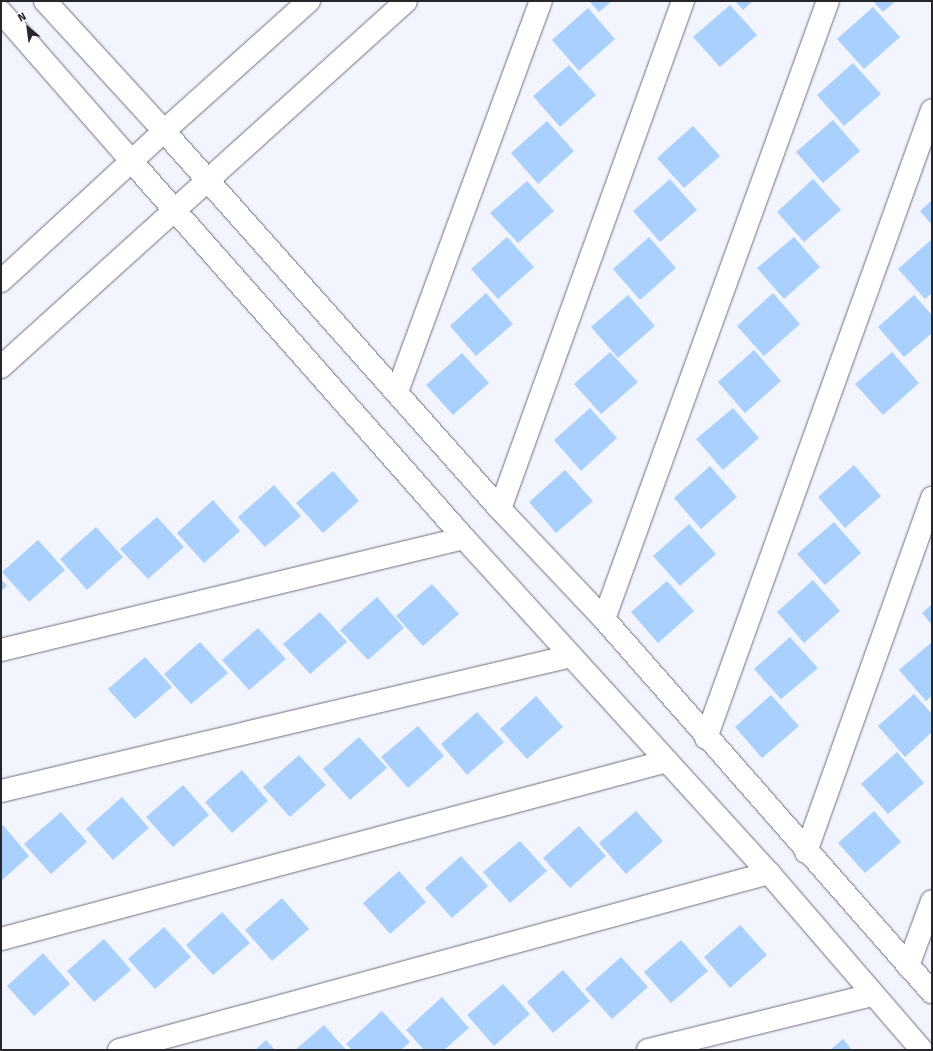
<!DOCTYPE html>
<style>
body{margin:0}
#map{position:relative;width:933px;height:1051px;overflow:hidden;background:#f3f5fe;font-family:"Fira Sans",sans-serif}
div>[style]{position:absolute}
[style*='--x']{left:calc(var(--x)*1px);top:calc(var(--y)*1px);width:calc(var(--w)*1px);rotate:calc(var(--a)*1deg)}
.building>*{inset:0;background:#aad1fe}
.roads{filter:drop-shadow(0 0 1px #6c6f7c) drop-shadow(0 0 1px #6c6f7c)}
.street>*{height:22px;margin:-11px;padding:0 11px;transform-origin:11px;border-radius:11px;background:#fff}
.secondary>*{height:22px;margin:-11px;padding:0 11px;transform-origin:11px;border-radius:11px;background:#fff}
span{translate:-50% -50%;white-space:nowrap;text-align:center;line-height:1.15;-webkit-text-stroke:3px #fff;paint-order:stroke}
.frame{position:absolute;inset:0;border:2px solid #26272d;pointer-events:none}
.north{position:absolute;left:8px;top:8px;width:40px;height:40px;-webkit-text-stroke:3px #fff;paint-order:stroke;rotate:331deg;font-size:11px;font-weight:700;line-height:16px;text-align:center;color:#26272d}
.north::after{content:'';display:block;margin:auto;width:14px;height:18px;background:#26272d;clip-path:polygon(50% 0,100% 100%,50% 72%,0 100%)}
</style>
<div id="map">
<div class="building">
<div style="clip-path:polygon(589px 1px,612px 1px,599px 12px)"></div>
<div style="clip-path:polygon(735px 1px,753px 1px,743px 10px)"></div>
<div style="clip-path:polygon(873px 1px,896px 1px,883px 12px)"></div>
<div style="clip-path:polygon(730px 5px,757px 35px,720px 67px,693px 37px)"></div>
<div style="clip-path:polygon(873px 7px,900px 37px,864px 69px,837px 39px)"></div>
<div style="clip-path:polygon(588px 8px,615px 39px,579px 71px,552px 40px)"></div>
<div style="clip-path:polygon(853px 63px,881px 94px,844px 126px,817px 95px)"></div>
<div style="clip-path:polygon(569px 65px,596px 95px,560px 127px,533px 96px)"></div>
<div style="clip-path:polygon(833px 120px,860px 151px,823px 183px,796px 152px)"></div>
<div style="clip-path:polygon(547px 121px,574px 151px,538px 184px,511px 153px)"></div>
<div style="clip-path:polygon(693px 126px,720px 156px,684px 188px,657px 158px)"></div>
<div style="clip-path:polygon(670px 179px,697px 210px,660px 242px,633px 211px)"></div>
<div style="clip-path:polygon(813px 179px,841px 210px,804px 242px,777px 212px)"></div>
<div style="clip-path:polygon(527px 181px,554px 211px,518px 243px,490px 213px)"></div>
<div style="clip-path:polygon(932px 200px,932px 225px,920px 211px)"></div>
<div style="clip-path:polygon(507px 237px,534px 267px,498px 299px,471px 269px)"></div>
<div style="clip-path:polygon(649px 237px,676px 268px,640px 300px,613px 269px)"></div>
<div style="clip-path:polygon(794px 237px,820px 267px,784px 299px,757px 268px)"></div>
<div style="clip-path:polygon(932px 239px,932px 293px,925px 299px,898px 269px)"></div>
<div style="clip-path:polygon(486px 293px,513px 324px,476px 356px,450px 326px)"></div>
<div style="clip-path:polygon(773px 293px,800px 324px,764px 356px,737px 326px)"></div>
<div style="clip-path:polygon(628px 295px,655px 326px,618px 358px,591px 327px)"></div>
<div style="clip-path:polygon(914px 295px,932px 315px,932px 333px,904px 357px,878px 327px)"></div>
<div style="clip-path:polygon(754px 350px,781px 381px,745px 413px,718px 382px)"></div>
<div style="clip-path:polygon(610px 352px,638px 382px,601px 414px,574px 384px)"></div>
<div style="clip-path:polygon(892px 352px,919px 383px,883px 415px,855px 384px)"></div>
<div style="clip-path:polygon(462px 353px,489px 383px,453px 415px,426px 385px)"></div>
<div style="clip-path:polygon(590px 408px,617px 438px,581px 471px,554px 440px)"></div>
<div style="clip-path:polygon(733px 408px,759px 438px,723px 470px,696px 439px)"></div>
<div style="clip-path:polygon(854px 465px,881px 496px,845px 528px,818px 497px)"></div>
<div style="clip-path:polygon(710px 466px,737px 497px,701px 529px,674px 498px)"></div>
<div style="clip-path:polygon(565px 470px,593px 501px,556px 533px,529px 502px)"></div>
<div style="clip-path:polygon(333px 471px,359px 501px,323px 533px,296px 503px)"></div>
<div style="clip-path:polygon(274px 485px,301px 516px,265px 547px,238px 517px)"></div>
<div style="clip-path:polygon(213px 500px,240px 531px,204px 563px,177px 533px)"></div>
<div style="clip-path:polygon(157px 517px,184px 547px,148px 579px,120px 549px)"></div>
<div style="clip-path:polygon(834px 522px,861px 553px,825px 585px,797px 554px)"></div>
<div style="clip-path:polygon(689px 524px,716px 554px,680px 586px,653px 556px)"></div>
<div style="clip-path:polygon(96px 527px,123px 557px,87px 590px,60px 559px)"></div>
<div style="clip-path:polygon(38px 540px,65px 570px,29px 602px,2px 572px)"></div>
<div style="clip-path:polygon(1px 579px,7px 586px,1px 591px)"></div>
<div style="clip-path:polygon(813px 580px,840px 611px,804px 643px,777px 612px)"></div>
<div style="clip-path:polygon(667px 581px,694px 611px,658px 643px,631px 612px)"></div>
<div style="clip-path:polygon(432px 584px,459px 614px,423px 646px,396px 616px)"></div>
<div style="clip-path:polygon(377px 597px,404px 628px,368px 660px,340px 630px)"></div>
<div style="clip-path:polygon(932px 604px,932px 625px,922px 613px)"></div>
<div style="clip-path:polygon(320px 612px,347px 642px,310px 674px,283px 644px)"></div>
<div style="clip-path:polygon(258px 628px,286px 659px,249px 690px,222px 660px)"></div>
<div style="clip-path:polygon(790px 637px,818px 668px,781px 699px,754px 669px)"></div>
<div style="clip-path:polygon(200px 642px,228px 673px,191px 704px,164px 674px)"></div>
<div style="clip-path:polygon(932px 642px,932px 696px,926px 701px,899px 670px)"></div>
<div style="clip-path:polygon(145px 657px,172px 687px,135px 719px,108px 689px)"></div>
<div style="clip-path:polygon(914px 694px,932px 714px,932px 732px,905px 757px,878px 726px)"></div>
<div style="clip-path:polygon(771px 695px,799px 726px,762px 758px,735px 727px)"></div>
<div style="clip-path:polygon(536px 696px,563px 727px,527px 759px,500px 729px)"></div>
<div style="clip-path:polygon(477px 712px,504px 742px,467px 775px,441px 744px)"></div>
<div style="clip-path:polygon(418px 726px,444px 756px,408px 788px,381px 757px)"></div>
<div style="clip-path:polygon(359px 737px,387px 768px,350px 800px,323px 769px)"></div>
<div style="clip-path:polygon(897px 752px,924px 783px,888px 814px,861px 784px)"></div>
<div style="clip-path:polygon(299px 755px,326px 785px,290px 817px,263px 787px)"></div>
<div style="clip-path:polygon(242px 770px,268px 801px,232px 833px,205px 802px)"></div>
<div style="clip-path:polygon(183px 785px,209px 815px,173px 847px,146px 817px)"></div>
<div style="clip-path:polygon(122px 797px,149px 828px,113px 860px,86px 829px)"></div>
<div style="clip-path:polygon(636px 811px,663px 841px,626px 874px,599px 843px)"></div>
<div style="clip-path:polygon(874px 811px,901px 842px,865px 873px,838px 843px)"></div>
<div style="clip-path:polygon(61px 812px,87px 842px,51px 874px,24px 844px)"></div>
<div style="clip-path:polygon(3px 825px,29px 856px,1px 881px,1px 827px)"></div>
<div style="clip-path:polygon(579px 826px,606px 856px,570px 888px,543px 858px)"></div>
<div style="clip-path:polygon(520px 841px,547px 871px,510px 903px,483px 872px)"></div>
<div style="clip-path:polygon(461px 856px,488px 886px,452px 918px,425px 888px)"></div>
<div style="clip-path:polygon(399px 871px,426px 902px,390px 934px,363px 903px)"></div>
<div style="clip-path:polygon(282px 898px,309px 929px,272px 961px,245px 930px)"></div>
<div style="clip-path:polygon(222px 912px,250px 943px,213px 975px,186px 945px)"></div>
<div style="clip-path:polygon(740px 925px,767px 955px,730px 988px,704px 957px)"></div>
<div style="clip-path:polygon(164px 927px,191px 957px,155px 989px,128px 959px)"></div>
<div style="clip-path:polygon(104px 939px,131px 970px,94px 1002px,67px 971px)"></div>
<div style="clip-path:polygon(681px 940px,708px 971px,671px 1003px,644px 972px)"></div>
<div style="clip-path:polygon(43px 953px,70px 984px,34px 1016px,7px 986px)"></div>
<div style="clip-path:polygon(621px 957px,648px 987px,612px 1019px,585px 989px)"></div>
<div style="clip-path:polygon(563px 970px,590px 1001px,553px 1033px,527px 1002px)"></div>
<div style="clip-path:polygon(503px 984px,530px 1014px,494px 1046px,467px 1015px)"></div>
<div style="clip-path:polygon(442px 997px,469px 1028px,444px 1050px,424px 1050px,406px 1030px)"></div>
<div style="clip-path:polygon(382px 1011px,410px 1042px,401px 1050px,352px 1050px,346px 1044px)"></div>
<div style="clip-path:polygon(324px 1025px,346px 1050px,295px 1050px)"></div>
<div style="clip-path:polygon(843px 1039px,852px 1050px,830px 1050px)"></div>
<div style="clip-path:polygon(266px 1040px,275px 1050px,255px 1050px)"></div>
</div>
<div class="roads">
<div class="street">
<div style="--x:45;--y:1;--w:176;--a:47.5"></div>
<div style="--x:164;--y:131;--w:195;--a:-41.9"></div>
<div style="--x:1;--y:12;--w:201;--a:48.8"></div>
<div style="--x:207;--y:181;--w:268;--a:-42.1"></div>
<div style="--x:397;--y:392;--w:417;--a:-69.8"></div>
<div style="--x:500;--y:509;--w:540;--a:-70.19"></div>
<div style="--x:604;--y:619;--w:657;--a:-70.08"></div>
<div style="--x:1;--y:650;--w:476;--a:-13.6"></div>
<div style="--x:706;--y:738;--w:667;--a:-70.21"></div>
<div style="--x:1;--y:791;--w:586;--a:-13.32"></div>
<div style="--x:806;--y:852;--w:376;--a:-70.4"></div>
<div style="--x:1;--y:939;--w:689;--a:-14.96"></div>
<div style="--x:908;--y:966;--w:69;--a:-69.7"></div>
<div style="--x:119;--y:1050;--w:674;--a:-15.23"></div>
<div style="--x:648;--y:1050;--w:231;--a:-13.8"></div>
</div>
<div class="secondary">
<div style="--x:133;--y:163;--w:500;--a:48.57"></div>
<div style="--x:464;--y:538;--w:453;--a:47.7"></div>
<div style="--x:769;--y:873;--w:234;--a:49.2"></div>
<div style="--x:1;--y:281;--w:222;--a:-42.6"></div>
<div style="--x:164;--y:131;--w:506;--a:48.37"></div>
<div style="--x:500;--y:509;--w:151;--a:46.6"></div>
<div style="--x:604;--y:619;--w:497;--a:48.7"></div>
<div style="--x:1;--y:367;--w:278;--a:-42.1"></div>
</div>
</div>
<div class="frame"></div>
<div class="north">N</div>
</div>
